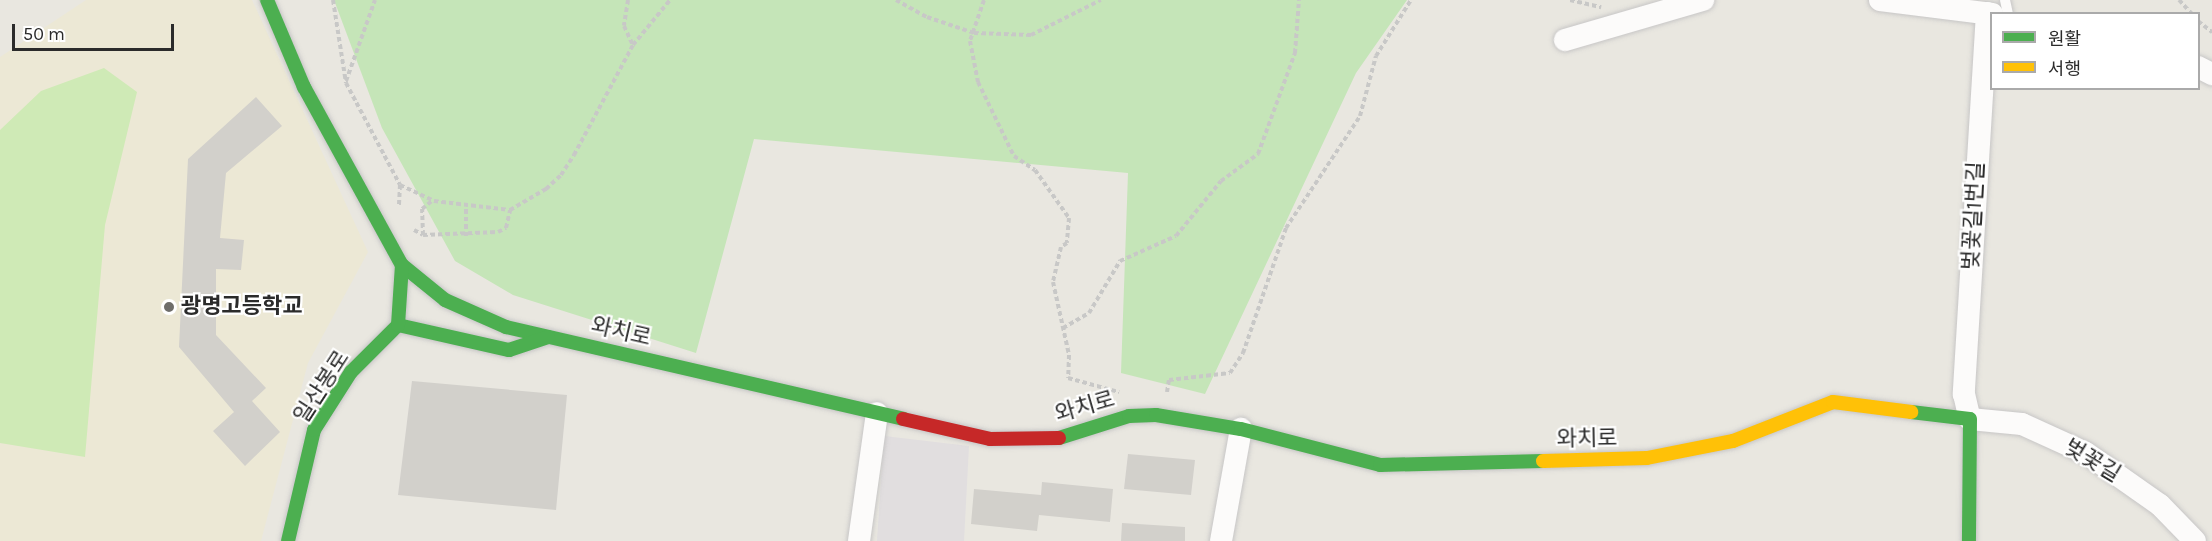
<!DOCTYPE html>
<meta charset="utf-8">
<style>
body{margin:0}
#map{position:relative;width:2212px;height:541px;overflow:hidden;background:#e9e7e0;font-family:Karla,"Noto Sans KR",sans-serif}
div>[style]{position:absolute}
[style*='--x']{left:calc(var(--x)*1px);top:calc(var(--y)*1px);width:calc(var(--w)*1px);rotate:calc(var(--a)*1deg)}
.industrial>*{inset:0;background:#e1dedf}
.education>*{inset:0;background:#ece8d5}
.green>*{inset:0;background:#c5e5b8}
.pitch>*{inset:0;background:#cfeab6}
.building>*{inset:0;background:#d2d0cb}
.path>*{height:4px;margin-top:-2px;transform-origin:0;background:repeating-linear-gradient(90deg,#c8c8c7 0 4.5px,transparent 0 7.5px)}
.roads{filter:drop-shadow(0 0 2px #c7c6c6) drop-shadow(0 0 2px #c7c6c6)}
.lane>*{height:10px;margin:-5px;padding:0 5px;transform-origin:5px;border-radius:5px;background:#fcfbfa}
.street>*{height:22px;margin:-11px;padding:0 11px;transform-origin:11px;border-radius:11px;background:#fcfbfa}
.fast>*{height:14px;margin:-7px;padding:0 7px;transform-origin:7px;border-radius:7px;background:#4caf50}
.slow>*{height:14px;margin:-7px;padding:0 7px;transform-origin:7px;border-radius:7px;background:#ffc107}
.jam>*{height:14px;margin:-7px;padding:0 7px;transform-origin:7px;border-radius:7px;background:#c62828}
.dots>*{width:16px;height:16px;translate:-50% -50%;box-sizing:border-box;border:3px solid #fff;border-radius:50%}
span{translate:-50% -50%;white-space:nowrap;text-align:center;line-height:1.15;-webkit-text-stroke:4.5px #fff;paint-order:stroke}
.street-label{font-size:22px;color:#2b2b2b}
.poi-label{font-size:22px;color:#2b2b2b;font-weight:700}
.left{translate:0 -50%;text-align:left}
.legend{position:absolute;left:1990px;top:12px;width:210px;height:78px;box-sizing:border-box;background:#fff;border:2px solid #aaa;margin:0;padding:8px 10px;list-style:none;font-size:18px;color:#2b2b2b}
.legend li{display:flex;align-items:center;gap:12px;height:30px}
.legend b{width:30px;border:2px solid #aaa}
.scale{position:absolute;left:12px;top:24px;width:162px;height:27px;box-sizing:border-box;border:3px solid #2b2b2b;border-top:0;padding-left:8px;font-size:18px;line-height:21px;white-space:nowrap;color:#2b2b2b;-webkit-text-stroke:4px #fff;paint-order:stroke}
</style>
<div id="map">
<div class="industrial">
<div style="clip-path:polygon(884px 436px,969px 446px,964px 541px,877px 541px)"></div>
</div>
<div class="education">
<div style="clip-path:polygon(86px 0,252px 0,368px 252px,308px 363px,261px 541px,0 541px,0 57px)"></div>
</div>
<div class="green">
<div style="clip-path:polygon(334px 0,1407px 0,1356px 73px,1205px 394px,1121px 373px,1128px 173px,754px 139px,696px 353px,513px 295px,455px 261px,382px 128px)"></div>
</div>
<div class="pitch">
<div style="clip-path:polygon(104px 68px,137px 92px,105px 225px,85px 457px,0 443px,0 130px,41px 91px)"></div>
</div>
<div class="building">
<div style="clip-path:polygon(256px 97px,282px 126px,226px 173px,220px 238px,244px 240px,241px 270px,216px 269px,216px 335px,266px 388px,252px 401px,280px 432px,245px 466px,213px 431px,234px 412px,179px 347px,188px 159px)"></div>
<div style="clip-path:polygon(412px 381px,567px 395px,556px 510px,398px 495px)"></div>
<div style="clip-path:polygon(1128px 454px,1195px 460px,1191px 495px,1124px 489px)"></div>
<div style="clip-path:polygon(1042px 482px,1113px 489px,1110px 522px,1039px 515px,1037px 531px,971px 524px,974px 489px,1041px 495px)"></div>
<div style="clip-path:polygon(1122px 523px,1185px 527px,1185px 541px,1121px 541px)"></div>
</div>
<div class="path">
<div style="--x:333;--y:0;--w:84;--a:81.1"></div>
<div style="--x:346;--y:83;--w:115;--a:62.1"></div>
<div style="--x:400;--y:185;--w:20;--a:93"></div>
<div style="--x:628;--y:0;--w:26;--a:99"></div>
<div style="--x:624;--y:26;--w:21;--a:65"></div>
<div style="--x:896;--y:0;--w:35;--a:29"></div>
<div style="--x:927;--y:17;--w:50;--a:18.8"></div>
<div style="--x:974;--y:33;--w:57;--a:2"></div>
<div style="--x:1031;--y:35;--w:78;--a:-26.6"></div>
<div style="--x:984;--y:0;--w:43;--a:108.9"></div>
<div style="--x:970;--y:41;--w:42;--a:79"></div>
<div style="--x:978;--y:82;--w:82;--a:64.1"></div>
<div style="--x:1014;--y:156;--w:25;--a:34"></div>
<div style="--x:1035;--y:170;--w:59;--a:54.7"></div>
<div style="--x:1069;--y:218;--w:25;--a:95"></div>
<div style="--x:1067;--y:243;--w:7;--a:146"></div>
<div style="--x:1061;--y:247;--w:36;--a:103"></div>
<div style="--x:1053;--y:282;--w:75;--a:77.6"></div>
<div style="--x:1069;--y:355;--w:23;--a:92"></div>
<div style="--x:1068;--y:378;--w:53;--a:15.4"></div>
<div style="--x:1570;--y:0;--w:32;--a:13"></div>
<div style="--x:2179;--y:0;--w:19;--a:47"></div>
<div style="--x:2198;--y:21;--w:18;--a:38"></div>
<div style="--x:346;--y:81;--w:86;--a:-70.3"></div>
<div style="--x:400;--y:185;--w:38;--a:25"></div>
<div style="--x:434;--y:201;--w:77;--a:6.8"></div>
<div style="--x:510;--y:210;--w:42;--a:-30.3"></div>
<div style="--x:546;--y:189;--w:21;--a:-43"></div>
<div style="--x:561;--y:175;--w:24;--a:-57"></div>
<div style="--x:574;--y:155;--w:125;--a:-61.8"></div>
<div style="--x:633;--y:45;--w:58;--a:-50.6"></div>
<div style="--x:414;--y:230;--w:10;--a:29"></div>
<div style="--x:423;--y:235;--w:75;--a:-2.3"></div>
<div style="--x:498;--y:232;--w:9;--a:-27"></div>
<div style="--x:506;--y:228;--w:18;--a:-77"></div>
<div style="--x:423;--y:235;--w:26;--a:-92"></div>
<div style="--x:422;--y:209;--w:13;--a:-39"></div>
<div style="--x:466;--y:236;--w:32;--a:-90"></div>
<div style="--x:1063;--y:328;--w:30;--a:-30"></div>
<div style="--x:1089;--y:313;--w:61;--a:-59.2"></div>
<div style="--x:1120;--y:261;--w:61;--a:-24.1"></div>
<div style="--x:1176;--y:236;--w:71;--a:-50.7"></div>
<div style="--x:1221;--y:181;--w:46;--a:-36.1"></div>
<div style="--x:1258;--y:154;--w:108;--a:-69.9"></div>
<div style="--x:1295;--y:53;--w:53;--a:-85.7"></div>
<div style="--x:1167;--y:392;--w:12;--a:-81"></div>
<div style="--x:1169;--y:380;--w:61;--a:-6.5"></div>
<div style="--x:1230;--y:373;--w:24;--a:-57"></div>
<div style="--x:1243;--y:353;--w:132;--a:-71"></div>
<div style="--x:1286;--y:228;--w:134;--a:-56.5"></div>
<div style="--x:1360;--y:116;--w:62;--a:-75.1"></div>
<div style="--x:1376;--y:56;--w:66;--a:-58"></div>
</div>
<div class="roads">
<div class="lane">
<div style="--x:2005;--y:0;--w:14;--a:78"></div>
</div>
<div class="street">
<div style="--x:1880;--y:0;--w:113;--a:7.1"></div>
<div style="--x:1987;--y:13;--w:382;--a:93.5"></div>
<div style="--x:1964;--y:394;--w:26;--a:77"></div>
<div style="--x:1970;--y:419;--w:52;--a:5.5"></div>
<div style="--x:2022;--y:424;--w:70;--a:24.4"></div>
<div style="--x:2086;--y:453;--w:90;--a:35.1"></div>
<div style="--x:2160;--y:505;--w:50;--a:45.8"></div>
<div style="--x:1565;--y:40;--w:144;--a:-16.2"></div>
<div style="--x:2198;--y:67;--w:16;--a:27"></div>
<div style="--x:859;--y:541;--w:129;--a:-82"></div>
<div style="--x:1221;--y:541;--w:114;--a:-79.9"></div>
</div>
<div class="fast">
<div style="--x:267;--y:0;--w:95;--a:67"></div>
<div style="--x:304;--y:87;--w:203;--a:61.2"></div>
<div style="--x:402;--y:265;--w:55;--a:39.1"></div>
<div style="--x:445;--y:300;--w:67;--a:23.9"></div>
<div style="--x:506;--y:327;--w:408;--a:13"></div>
<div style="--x:398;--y:325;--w:114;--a:12.7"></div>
<div style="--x:509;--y:350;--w:41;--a:-18.4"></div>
<div style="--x:1911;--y:412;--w:59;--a:6.8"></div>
<div style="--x:1970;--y:419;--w:122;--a:90.5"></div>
<div style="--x:1059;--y:438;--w:73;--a:-17.4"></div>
<div style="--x:1129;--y:416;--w:27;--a:-2"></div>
<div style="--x:1156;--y:415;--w:86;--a:9.4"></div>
<div style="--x:1241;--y:429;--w:144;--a:14.5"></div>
<div style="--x:1380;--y:465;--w:163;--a:-1.4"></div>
<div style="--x:288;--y:541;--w:114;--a:-76.8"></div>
<div style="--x:314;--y:430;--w:69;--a:-57.5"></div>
<div style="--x:351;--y:372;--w:66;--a:-45"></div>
<div style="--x:398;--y:325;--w:60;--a:-86.2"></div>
</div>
<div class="slow">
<div style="--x:1543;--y:461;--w:104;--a:-1.7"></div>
<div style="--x:1647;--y:458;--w:88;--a:-11.2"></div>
<div style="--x:1733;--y:441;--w:107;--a:-21.3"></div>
<div style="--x:1833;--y:402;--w:79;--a:7.3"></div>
</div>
<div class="jam">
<div style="--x:903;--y:419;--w:89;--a:12.9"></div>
<div style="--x:990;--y:439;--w:69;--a:-0.8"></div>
</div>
</div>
<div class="dots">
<div style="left:169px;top:307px;background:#6e6d6a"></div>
</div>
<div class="street-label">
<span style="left:1974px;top:216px;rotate:-87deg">벚꽃길1번길</span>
<span style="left:621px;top:332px;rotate:13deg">와치로</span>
<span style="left:322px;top:387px;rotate:-57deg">일산봉로</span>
<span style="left:1085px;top:407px;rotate:-16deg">와치로</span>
<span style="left:1587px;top:439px;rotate:-1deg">와치로</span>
<span style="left:2092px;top:461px;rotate:31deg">벚꽃길</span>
</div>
<div class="poi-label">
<span class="left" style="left:181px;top:307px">광명고등학교</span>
</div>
<ul class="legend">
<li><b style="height:8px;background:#4caf50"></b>원활</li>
<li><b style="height:8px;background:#ffc107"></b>서행</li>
</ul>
<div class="scale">50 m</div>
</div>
